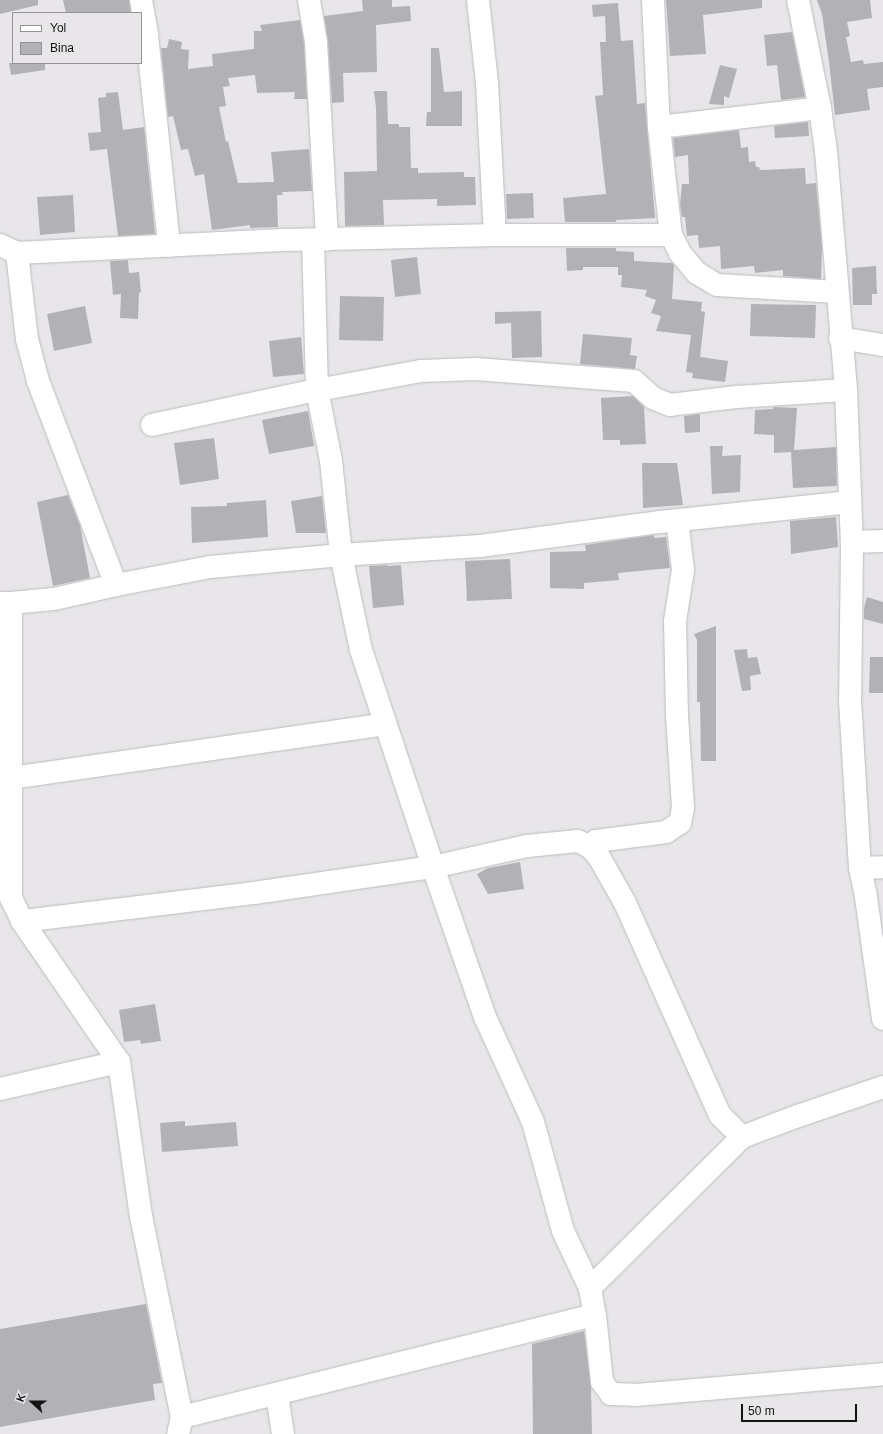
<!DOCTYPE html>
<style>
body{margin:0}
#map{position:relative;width:883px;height:1434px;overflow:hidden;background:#e8e6e9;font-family:Arial,sans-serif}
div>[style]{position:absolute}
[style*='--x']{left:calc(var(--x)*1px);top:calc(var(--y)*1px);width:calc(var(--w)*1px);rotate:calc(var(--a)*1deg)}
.building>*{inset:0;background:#b2b2b6}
.roads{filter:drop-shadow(0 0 1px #bdbbbe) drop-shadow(0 0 1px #bdbbbe)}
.minor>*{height:22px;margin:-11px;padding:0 11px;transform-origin:11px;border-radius:11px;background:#fff}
span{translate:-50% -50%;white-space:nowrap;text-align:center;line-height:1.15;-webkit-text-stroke:3.5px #e8e6e9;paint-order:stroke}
.legend{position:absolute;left:12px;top:12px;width:130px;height:52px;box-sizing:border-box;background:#e8e6e9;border:1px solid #949294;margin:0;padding:5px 7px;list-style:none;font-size:12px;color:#151415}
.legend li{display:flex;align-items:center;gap:8px;height:20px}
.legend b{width:20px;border:1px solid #949294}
.north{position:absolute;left:12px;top:1382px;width:40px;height:40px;-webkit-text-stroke:3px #e8e6e9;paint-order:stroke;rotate:291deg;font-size:11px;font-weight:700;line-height:16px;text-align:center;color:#151415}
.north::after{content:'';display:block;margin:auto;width:14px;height:18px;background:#151415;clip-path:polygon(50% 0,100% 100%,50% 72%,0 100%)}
.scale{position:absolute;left:741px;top:1404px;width:116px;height:18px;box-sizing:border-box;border:2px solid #151415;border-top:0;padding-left:5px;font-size:12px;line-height:14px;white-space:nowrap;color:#151415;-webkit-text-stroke:3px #e8e6e9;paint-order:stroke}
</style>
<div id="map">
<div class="building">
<div style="clip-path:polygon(0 0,38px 0,38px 5px,0 14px)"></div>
<div style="clip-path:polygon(63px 0,129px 0,131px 13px,66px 13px)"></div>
<div style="clip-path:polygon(362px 0,392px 0,392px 7px,410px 6px,411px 21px,376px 25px,377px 72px,343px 73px,344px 102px,332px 103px,328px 41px,324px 16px,363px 11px)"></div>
<div style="clip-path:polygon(666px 0,762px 0,762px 8px,703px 15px,706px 54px,670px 56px)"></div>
<div style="clip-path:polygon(817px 0,870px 0,872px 18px,847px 22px,850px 36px,846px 37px,851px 62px,863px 60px,864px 64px,883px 62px,883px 87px,867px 89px,870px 110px,835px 115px,829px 62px,822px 14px)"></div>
<div style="clip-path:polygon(618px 3px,621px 41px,633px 40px,637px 104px,645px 103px,655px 218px,616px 220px,616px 222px,565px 222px,563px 198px,606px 194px,595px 96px,603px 95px,600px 42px,606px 42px,605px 16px,593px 17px,592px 5px)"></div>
<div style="clip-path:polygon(300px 20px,304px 43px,307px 99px,294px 99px,295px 92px,257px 93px,255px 75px,228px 78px,230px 86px,223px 87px,226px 106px,219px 107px,226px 142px,228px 141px,238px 183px,274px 182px,271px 152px,309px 149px,312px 191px,282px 192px,283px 195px,277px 195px,278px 227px,250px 228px,250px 225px,212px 230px,204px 174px,195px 176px,188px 149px,181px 150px,173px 116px,168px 117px,161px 48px,167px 48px,169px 39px,182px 42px,181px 49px,189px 50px,188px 69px,213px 66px,212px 54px,254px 49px,254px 31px,262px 31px,260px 25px)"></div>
<div style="clip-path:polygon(792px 32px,805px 97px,781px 100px,777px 65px,767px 66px,764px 35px)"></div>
<div style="clip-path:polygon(431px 48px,439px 48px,444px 92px,462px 91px,462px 126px,426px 126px,427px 112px,431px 112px)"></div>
<div style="clip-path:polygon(9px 63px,45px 63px,45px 70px,11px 75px)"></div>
<div style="clip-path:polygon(720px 65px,737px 69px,729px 98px,724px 96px,724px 105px,709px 104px)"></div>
<div style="clip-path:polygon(374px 91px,387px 91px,388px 124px,399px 124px,399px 127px,410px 127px,411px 168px,418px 168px,418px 173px,464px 172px,464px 177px,475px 177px,476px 205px,437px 206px,437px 199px,383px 200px,384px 225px,345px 226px,344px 172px,377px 171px,376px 108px)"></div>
<div style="clip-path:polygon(118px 92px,123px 130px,144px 127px,155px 234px,118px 236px,107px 149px,90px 151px,88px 133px,101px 132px,98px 98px,106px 97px,106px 93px)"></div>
<div style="clip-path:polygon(808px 122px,809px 136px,775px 138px,774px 126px)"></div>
<div style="clip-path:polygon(739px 130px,741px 148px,748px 147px,749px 162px,755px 161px,756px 167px,759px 167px,760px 170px,805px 168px,806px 184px,816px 183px,822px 247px,821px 279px,783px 276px,783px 270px,755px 273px,754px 266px,721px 269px,720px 246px,699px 248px,698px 235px,687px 236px,685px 217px,682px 217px,680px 205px,682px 184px,689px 184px,688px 155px,675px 157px,673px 138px)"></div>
<div style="clip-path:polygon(533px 193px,534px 218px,507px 219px,506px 194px)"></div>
<div style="clip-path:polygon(73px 195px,75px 232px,40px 235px,37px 197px)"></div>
<div style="clip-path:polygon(566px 248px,616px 248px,616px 251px,634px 252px,634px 261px,672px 263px,674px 265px,672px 299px,702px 302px,701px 311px,705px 312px,700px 357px,728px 361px,725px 382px,692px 378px,693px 373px,686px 372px,691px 335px,656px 331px,661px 316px,651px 313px,656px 300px,645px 296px,647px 290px,621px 287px,622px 275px,618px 275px,618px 267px,583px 267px,583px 270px,567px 271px)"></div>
<div style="clip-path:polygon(417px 257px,421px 294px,395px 297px,391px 260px)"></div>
<div style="clip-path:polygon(128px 260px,129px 273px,139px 272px,141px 292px,139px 293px,138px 319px,120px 318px,121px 294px,113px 295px,110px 261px)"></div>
<div style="clip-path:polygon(876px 266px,877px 294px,872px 294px,872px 305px,853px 305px,852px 268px)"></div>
<div style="clip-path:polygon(340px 296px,384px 297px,383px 341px,339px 340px)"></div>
<div style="clip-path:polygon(751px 304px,816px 305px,815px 338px,750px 336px)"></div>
<div style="clip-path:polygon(85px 306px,92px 343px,54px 351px,47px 314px)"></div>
<div style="clip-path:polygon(541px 311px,542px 357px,512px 358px,511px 323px,495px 324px,495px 312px)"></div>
<div style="clip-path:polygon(583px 334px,632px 338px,630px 355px,637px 356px,635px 369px,580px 364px)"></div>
<div style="clip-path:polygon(301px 337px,304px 374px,273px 377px,269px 341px)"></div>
<div style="clip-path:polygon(633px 396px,644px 407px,646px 444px,620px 445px,620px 440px,603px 440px,601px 398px)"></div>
<div style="clip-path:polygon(773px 407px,797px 408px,794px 450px,836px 447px,837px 486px,793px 488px,791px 452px,774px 453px,774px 435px,754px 434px,755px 410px,773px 409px)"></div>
<div style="clip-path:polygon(308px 411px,314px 446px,269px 454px,262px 420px)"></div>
<div style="clip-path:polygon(700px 414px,700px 432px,685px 433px,684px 416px)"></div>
<div style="clip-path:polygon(214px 438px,219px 479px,180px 485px,174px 443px)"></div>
<div style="clip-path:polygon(710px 446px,723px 446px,722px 456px,741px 455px,740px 492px,712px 494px)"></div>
<div style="clip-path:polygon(642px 463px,677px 463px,683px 505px,643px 508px)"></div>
<div style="clip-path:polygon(68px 495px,80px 525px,90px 578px,53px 586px,37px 502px)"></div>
<div style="clip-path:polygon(322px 496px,326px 533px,296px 533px,291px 501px)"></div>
<div style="clip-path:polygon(266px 500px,268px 537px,192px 543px,191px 507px,227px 506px,227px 503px)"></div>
<div style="clip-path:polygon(836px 517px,838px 547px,791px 554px,790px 521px)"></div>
<div style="clip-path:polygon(654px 535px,654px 538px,666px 537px,670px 568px,618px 573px,619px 580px,584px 583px,584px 589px,550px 588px,550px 552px,586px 551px,585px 545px)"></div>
<div style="clip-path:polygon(510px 559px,512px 599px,467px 601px,465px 561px)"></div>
<div style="clip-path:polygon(387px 565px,388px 566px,401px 565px,404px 605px,373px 608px,369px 566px)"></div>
<div style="clip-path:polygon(867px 597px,883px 602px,883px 624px,864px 619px,864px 608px)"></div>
<div style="clip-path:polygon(716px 626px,716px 761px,701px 761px,700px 702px,697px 702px,697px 640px,694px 634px)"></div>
<div style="clip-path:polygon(747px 649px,748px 658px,757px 657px,761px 674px,750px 676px,751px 690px,742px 691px,734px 650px)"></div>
<div style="clip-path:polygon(870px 657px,883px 657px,883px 693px,869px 693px)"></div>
<div style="clip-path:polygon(520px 862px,524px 889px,488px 894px,477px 874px,488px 868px)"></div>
<div style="clip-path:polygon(155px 1004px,161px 1041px,141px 1044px,140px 1040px,124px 1042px,119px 1010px)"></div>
<div style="clip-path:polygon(185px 1121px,185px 1126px,236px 1122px,238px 1146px,162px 1152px,160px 1123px)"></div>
<div style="clip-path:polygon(146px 1304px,162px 1383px,153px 1384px,155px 1400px,0 1427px,0 1329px)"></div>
<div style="clip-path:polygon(584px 1331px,591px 1388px,592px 1434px,533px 1434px,532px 1344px)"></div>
</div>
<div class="roads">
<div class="minor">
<div style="--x:141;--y:0;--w:36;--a:80"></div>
<div style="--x:147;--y:35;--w:212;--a:84"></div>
<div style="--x:309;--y:0;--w:43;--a:80.5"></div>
<div style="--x:316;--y:42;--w:198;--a:86.8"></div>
<div style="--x:478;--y:0;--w:83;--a:83.8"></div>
<div style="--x:487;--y:83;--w:152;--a:87"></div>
<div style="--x:653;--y:0;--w:127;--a:87.3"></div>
<div style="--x:659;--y:127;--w:109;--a:83.7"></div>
<div style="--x:798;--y:0;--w:110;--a:78.5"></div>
<div style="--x:820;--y:108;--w:43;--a:82.1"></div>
<div style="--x:826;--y:151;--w:240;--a:85.2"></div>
<div style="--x:846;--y:390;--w:156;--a:87.8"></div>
<div style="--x:852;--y:546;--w:154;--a:90.7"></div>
<div style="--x:850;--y:700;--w:168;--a:86.6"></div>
<div style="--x:860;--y:868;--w:30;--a:78"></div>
<div style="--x:866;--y:897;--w:123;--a:82.1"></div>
<div style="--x:659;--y:127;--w:162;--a:-6.7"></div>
<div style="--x:0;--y:245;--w:19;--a:25"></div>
<div style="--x:17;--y:253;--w:270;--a:-2.8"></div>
<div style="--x:287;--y:240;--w:208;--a:-1.4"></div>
<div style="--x:495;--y:235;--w:176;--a:0"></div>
<div style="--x:671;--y:235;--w:20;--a:63"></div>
<div style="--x:680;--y:253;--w:26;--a:50"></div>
<div style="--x:697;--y:273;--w:23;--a:31"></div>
<div style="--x:717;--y:285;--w:120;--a:3.3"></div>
<div style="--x:17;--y:253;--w:87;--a:83.4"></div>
<div style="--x:27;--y:339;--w:43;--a:75.3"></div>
<div style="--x:38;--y:381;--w:218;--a:69.1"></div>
<div style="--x:840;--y:338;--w:44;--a:9.2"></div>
<div style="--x:846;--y:390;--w:110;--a:176.4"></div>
<div style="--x:736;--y:397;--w:66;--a:173.1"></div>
<div style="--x:670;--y:405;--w:18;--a:-158"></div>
<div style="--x:653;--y:398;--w:25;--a:-138"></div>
<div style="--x:634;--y:381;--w:159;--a:-175.7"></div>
<div style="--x:475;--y:369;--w:54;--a:177.9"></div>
<div style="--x:421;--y:371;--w:106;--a:169.6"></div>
<div style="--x:317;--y:390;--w:72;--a:78.8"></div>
<div style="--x:331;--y:461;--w:95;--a:83.9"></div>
<div style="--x:341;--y:555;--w:97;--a:78.1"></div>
<div style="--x:361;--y:650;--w:229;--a:71.6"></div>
<div style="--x:433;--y:867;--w:159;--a:70.9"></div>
<div style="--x:485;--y:1017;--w:115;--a:65.4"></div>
<div style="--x:533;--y:1122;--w:113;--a:74.6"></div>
<div style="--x:563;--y:1231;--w:63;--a:64.7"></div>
<div style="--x:590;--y:1288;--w:27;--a:80"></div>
<div style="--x:595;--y:1315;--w:67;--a:84"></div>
<div style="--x:602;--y:1382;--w:15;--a:53"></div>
<div style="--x:611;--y:1394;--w:24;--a:2"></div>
<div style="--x:635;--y:1395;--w:249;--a:-4.8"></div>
<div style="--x:152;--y:425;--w:169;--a:-12"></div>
<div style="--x:317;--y:390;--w:150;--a:-91.5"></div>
<div style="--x:852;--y:542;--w:31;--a:-2"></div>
<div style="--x:0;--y:603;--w:11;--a:0"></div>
<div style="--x:11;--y:603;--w:43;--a:-5.3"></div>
<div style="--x:54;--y:599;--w:64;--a:-12.7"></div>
<div style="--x:116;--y:585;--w:96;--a:-10.8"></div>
<div style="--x:210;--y:567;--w:132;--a:-5.2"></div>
<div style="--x:341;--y:555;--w:139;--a:-3.7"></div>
<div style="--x:480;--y:546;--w:182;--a:-7.6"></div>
<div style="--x:660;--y:522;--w:191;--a:-6"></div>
<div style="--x:11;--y:603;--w:295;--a:90"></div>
<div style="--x:11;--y:898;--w:25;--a:64"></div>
<div style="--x:22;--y:921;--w:171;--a:55.5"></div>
<div style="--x:119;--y:1062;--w:156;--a:81.9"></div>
<div style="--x:141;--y:1216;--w:205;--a:78.5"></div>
<div style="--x:182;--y:1417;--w:17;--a:103"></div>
<div style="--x:11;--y:778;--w:378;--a:-8.2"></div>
<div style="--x:590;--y:847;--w:8;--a:-45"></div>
<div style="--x:596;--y:841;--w:71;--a:-7.3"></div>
<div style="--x:666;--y:832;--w:17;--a:-33"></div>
<div style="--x:680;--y:823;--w:15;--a:-79"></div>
<div style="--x:683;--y:808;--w:92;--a:-93.7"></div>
<div style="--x:677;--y:716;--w:95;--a:-91.2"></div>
<div style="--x:675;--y:621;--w:52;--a:-81.1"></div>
<div style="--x:683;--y:570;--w:50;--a:-96.8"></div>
<div style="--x:860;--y:868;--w:23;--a:-2"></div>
<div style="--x:22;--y:921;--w:234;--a:-6.9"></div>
<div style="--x:254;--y:893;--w:181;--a:-8.3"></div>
<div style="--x:433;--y:867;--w:96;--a:-12.6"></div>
<div style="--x:527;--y:846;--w:51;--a:-5.6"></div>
<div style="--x:578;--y:841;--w:13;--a:27"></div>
<div style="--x:590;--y:847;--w:13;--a:48"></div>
<div style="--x:599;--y:857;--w:53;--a:60.5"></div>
<div style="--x:625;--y:903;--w:232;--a:65.9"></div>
<div style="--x:720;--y:1115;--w:31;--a:45"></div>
<div style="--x:742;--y:1137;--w:60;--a:-20.6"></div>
<div style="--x:798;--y:1116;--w:90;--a:-18.8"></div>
<div style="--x:0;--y:1089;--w:122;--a:-12.8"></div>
<div style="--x:590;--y:1288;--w:214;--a:-44.8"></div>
<div style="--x:277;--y:1394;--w:40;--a:81.5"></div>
<div style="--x:182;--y:1417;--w:425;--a:-13.9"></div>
</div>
</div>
<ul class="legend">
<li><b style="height:5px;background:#fff"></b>Yol</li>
<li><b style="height:11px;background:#b2b2b6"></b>Bina</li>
</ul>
<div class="north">K</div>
<div class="scale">50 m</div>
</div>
